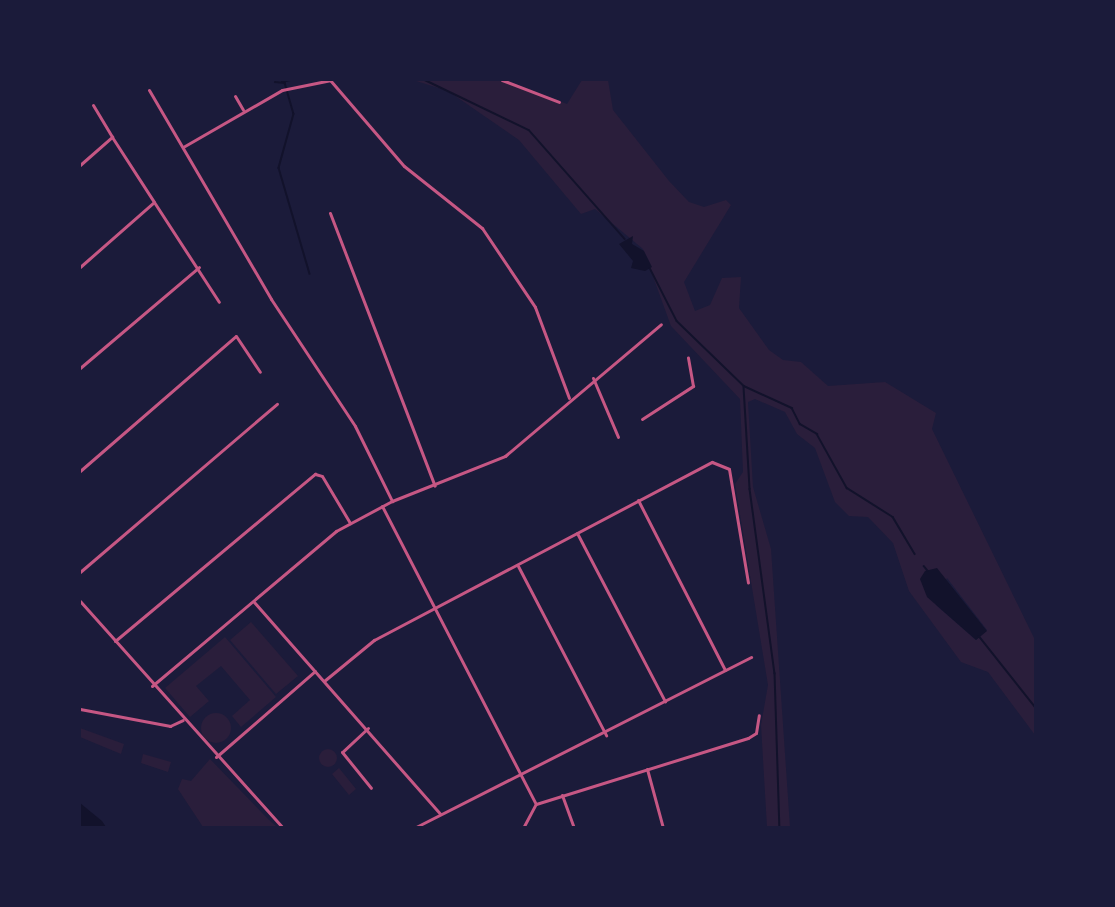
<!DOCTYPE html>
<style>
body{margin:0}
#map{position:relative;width:1115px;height:907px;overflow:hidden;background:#1b1b3a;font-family:"Crimson Pro",serif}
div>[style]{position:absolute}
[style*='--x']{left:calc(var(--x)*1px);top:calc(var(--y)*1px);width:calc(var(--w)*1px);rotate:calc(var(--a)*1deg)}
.green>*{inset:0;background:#2a1e3b}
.round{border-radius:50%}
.water>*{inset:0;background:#12122b}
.stream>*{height:1.5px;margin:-0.75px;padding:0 0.75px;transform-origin:0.75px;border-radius:0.75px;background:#12122b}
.minor>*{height:3px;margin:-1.5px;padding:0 1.5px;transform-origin:1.5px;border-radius:1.5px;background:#c65784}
span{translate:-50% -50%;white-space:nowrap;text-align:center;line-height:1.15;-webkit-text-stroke:5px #1b1b3a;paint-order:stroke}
.frame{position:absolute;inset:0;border:81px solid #1b1b3a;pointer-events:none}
</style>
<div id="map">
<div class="green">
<div style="clip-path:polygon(evenodd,413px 80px,505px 80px,567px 104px,582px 80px,608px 80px,613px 110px,669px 181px,689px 202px,704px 207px,726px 200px,731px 205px,684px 282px,695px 311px,710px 305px,722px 278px,741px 277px,739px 308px,769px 350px,783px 360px,801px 362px,828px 386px,885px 382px,936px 413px,932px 429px,1035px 640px,1035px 735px,988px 672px,961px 662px,909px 591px,893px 543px,868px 517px,849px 516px,835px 502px,815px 448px,797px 434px,785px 412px,755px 399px,748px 402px,753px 487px,771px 549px,790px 827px,767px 827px,761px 725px,768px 685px,735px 484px,743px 472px,740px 399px,671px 326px,643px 249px,595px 209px,581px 214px,519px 140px,448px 91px,413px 80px,947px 578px,987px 630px,976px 640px,936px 605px,947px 578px)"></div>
<div style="clip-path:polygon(251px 622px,298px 676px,276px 694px,230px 640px)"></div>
<div style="clip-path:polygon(225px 637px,276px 697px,241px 727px,232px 716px,250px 700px,221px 666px,196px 686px,209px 701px,190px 717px,165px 688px)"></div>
<div class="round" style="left:201px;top:713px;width:30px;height:30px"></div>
<div style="clip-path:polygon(80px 728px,124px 744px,121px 754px,80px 737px)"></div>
<div class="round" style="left:319px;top:749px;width:18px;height:18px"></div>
<div style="clip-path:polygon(143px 754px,171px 762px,168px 772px,141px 763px)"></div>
<div style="clip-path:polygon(210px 759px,268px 819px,277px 827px,203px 827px,178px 789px,182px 779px,191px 781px)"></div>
<div style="clip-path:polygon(339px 768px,356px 789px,349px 795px,332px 774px)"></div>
</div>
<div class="water">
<div style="clip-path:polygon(633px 236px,632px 244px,644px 251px,652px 267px,645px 271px,631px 268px,633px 261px,619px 244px)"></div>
<div style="clip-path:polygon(937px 568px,987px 631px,976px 640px,927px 597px,920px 579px,925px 571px)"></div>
<div style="clip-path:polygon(80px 803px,102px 821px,106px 827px,80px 827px)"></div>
</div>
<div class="stream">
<div style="--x:385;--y:80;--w:10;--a:0"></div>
<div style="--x:425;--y:80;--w:115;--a:25.7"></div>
<div style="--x:529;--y:130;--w:145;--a:48.6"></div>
<div style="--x:275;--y:82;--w:10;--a:6"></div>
<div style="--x:285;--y:83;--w:32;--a:74"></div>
<div style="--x:294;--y:114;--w:56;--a:105.5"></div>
<div style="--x:279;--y:168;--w:110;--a:73.7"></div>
<div style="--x:282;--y:82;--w:8;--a:-14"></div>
<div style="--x:650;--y:268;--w:59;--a:63"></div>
<div style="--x:677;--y:321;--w:93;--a:44.1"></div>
<div style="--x:744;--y:386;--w:53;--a:24.6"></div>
<div style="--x:792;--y:408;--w:18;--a:63"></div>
<div style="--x:800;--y:424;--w:20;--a:30"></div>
<div style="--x:817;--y:434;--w:62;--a:60.9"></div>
<div style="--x:847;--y:488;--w:54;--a:32.2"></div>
<div style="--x:893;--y:517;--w:43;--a:59.3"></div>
<div style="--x:744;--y:387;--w:102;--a:86.6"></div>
<div style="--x:750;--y:489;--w:186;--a:82.3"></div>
<div style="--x:775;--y:673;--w:155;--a:88.2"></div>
<div style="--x:924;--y:566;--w:6;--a:51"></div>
<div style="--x:979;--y:636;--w:92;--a:51.6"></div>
</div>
<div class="minor">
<div style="--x:330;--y:80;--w:113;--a:49.3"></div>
<div style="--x:404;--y:166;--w:100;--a:38.5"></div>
<div style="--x:482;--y:228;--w:95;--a:56.1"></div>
<div style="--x:535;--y:307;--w:97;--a:69.5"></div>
<div style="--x:502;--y:80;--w:61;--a:21.1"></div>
<div style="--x:149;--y:90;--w:242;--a:59.7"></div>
<div style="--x:271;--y:299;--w:152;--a:56.5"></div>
<div style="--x:355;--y:426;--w:84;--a:63.7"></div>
<div style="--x:235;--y:96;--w:16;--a:60"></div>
<div style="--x:93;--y:105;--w:37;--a:59"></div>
<div style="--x:183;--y:147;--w:114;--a:-29.9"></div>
<div style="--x:282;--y:90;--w:50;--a:-11.5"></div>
<div style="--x:80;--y:165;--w:43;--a:-41.2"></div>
<div style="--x:112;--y:137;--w:77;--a:57.1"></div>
<div style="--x:330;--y:213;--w:292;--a:69"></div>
<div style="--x:80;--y:267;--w:98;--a:-41.3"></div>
<div style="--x:154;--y:202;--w:119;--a:57"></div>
<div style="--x:80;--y:368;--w:156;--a:-40.3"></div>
<div style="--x:593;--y:378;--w:64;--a:67"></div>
<div style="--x:642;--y:419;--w:61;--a:-32.9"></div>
<div style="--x:693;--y:386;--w:29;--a:-100"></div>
<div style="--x:80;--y:471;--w:206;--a:-40.9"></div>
<div style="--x:236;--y:336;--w:43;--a:56.3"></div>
<div style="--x:638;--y:500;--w:191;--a:62.9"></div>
<div style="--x:382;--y:506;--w:335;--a:62.7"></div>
<div style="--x:577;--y:533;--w:190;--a:62.4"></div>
<div style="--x:518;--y:566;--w:191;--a:62.5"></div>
<div style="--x:80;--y:572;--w:259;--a:-40.5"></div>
<div style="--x:80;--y:601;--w:305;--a:48.2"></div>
<div style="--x:254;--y:602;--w:282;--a:48.7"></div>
<div style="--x:115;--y:641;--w:261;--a:-39.9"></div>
<div style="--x:315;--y:474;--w:7;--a:16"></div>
<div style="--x:322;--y:476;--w:55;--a:59.2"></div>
<div style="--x:324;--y:681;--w:65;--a:-39.4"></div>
<div style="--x:374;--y:640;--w:382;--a:-27.8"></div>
<div style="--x:712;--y:462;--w:18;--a:22"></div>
<div style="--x:729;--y:469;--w:115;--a:80.5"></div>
<div style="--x:152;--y:686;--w:241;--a:-40.1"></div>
<div style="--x:336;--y:531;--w:64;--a:-28.2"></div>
<div style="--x:392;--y:501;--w:122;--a:-21.7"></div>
<div style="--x:505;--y:456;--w:204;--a:-40.2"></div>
<div style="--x:80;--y:709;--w:92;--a:10.7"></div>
<div style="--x:170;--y:726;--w:14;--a:-25"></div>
<div style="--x:368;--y:728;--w:35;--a:137"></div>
<div style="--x:342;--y:752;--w:46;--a:51.1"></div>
<div style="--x:216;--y:757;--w:131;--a:-41"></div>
<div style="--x:647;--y:769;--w:61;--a:74.8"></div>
<div style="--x:562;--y:795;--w:35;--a:70"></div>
<div style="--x:536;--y:804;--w:222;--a:-17.3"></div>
<div style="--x:748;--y:738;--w:9;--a:-32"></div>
<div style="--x:756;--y:733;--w:18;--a:-81"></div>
<div style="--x:414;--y:828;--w:378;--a:-26.9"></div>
<div style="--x:523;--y:828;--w:27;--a:-62"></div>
</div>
<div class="frame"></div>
</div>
